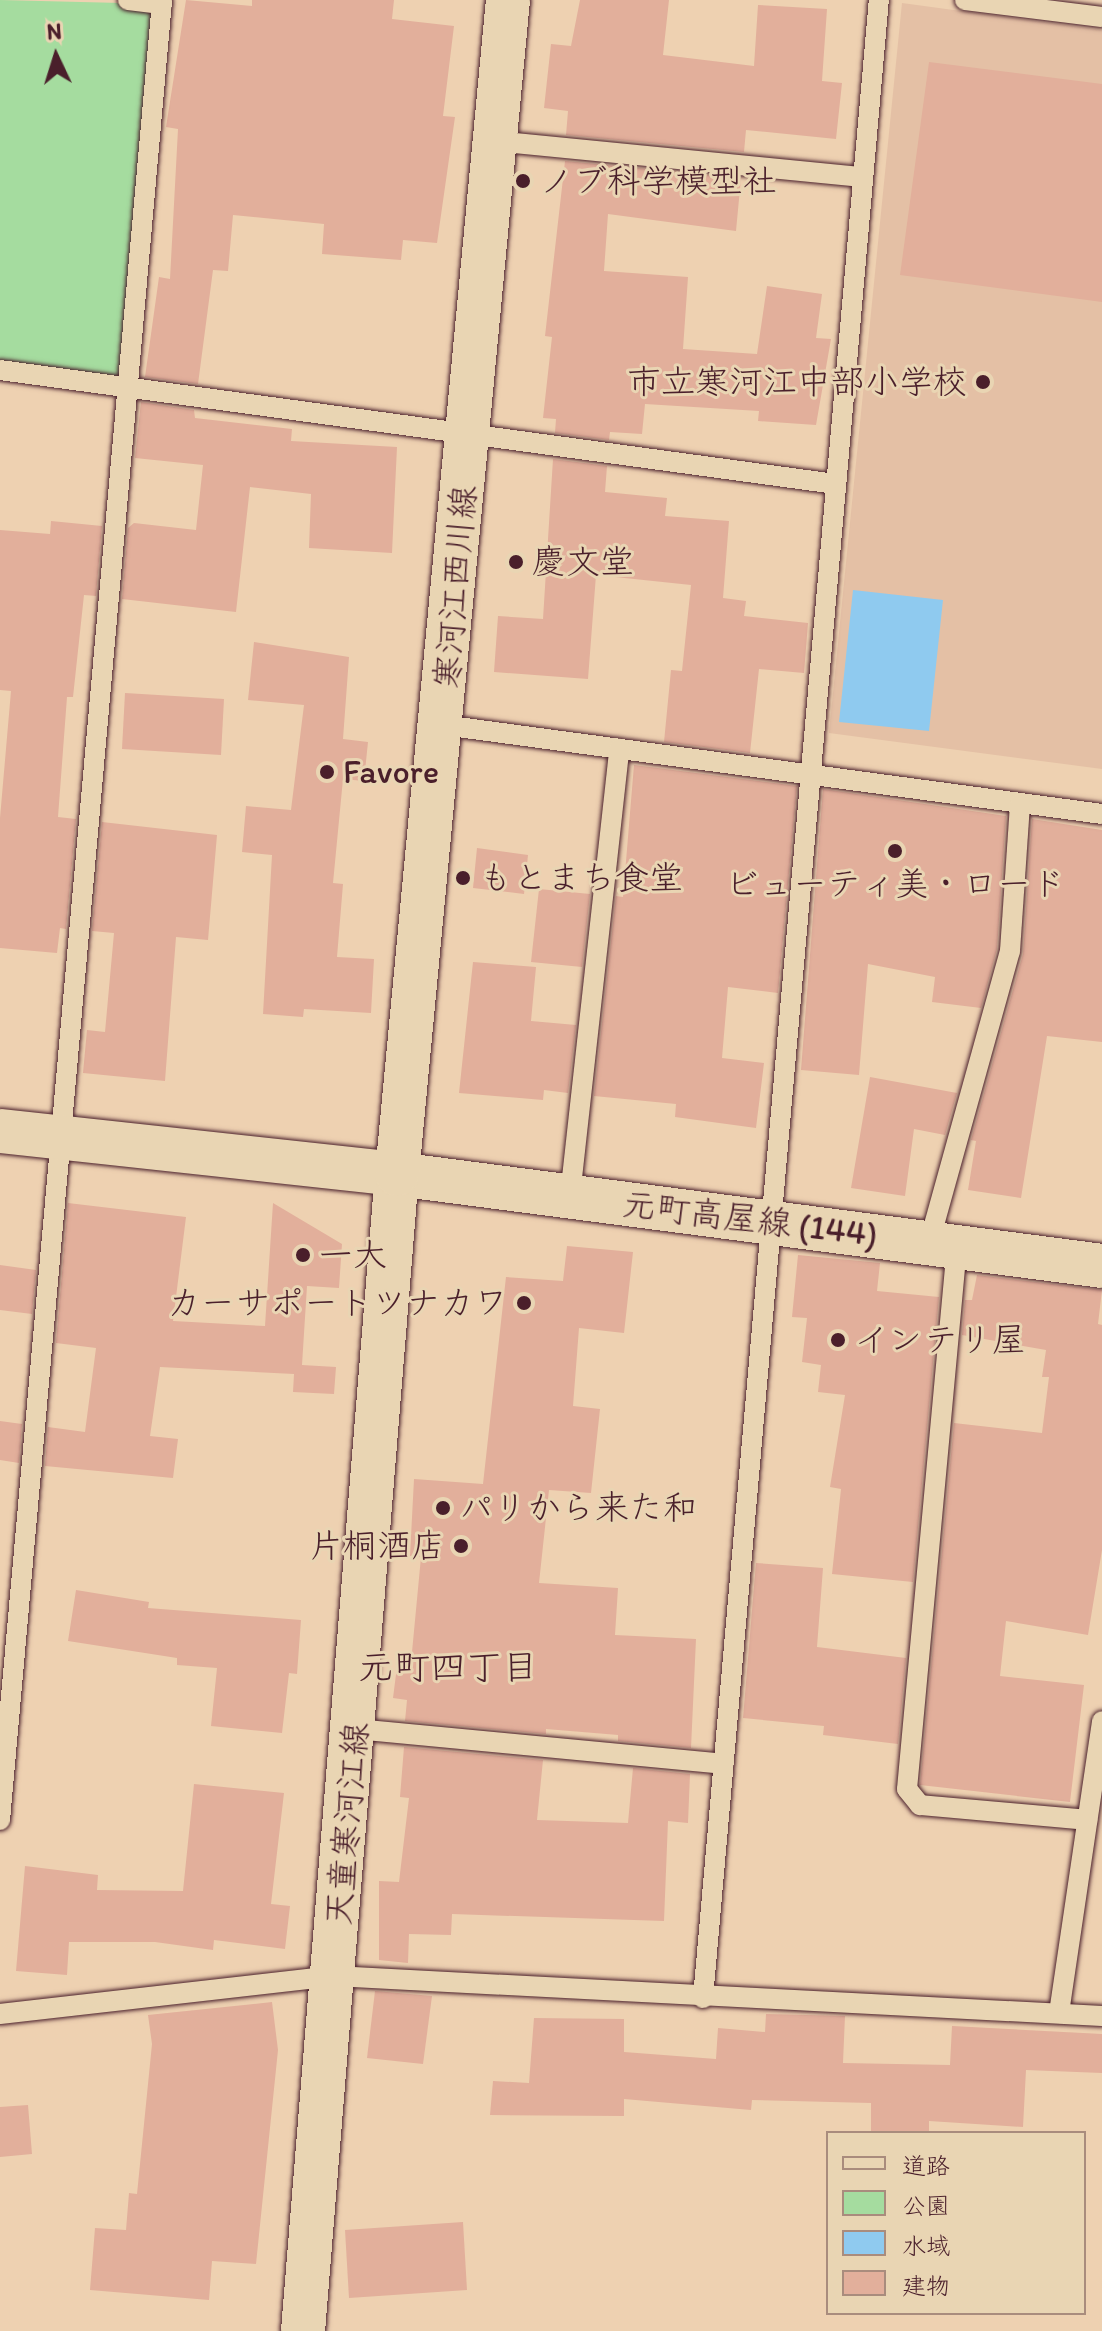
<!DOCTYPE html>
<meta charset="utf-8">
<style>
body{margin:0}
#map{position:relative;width:1102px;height:2331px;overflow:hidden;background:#eed1b1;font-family:Itim,"Klee One",sans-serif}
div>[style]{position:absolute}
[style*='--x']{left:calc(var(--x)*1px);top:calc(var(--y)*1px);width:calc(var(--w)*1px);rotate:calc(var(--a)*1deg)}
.built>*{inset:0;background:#e4c0a5}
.green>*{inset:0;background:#a5dc9f}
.water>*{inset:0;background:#8fcaef}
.building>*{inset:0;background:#e2af9b}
.roads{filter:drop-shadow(0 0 2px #4a1f2b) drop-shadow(0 0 2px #4a1f2b)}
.service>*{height:20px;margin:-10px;padding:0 10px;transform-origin:10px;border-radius:10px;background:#e9d5b3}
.secondary>*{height:44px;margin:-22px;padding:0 22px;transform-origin:22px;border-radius:22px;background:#e9d5b3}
.primary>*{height:44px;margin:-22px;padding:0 22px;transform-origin:22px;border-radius:22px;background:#e9d5b3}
.dots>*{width:22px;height:22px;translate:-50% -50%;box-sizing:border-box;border:4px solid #e9d5b3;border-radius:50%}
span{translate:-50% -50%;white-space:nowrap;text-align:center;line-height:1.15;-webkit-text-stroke:6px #e9d5b3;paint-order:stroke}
.poi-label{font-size:34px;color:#4a1f2b}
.left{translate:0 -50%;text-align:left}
.right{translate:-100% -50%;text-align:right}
.street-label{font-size:34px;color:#4a1f2b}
.neighbourhood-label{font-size:36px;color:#4a1f2b}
.legend{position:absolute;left:826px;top:2131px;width:260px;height:184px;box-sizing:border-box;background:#e9d5b3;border:2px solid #a98c7d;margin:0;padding:10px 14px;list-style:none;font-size:24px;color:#4a1f2b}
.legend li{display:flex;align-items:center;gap:16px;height:40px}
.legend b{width:40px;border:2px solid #a98c7d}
.north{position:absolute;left:16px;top:16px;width:80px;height:80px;-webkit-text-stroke:6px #e9d5b3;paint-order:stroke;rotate:356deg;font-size:22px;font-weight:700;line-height:32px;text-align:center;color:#4a1f2b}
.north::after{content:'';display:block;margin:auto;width:28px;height:36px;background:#4a1f2b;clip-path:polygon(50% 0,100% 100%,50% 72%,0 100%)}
</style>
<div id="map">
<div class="built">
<div style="clip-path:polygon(902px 3px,1102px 30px,1102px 769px,829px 733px)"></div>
</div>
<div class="green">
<div style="clip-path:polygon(0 0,162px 4px,128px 388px,0 370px)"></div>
</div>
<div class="water">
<div style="clip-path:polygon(853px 590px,943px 600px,929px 731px,839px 722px)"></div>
</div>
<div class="building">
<div style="clip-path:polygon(186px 0,252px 6px,252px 0,394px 0,392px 19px,454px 26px,443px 116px,455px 117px,437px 243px,403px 240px,401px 260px,322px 254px,324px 224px,233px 215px,228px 271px,213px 270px,198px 384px,145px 377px,159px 277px,170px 279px,178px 129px,166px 127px)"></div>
<div style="clip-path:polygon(580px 0,669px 0,663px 55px,754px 66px,758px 5px,827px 9px,822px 81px,842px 83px,836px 139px,746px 130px,744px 152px,566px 135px,568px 111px,544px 108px,551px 44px,571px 46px)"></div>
<div style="clip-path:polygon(929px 62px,1102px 84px,1102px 302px,900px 275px)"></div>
<div style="clip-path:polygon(565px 161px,741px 178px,736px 231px,608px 214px,604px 271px,688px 277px,683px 349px,757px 354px,767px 286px,822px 294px,816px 338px,831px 339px,816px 425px,758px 421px,759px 411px,645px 404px,642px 434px,610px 432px,609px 440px,555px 433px,556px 419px,543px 418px,552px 337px,545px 336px)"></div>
<div style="clip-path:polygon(141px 402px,194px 410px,195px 418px,292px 429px,291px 441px,397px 447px,392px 553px,309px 548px,311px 494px,250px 487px,236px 612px,122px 599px,128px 528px,134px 523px,196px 530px,203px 465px,135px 458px)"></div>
<div style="clip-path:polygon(553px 459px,607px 466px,605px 492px,667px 498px,665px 516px,729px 521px,723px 598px,746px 601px,744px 616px,808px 623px,804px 673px,759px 669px,750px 753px,664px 742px,671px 670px,682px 671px,691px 585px,596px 575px,588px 679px,494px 672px,498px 616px,543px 619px)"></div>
<div style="clip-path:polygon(51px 521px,102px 526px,96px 596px,84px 595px,73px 697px,67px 697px,58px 817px,76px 819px,66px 929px,60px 928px,57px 953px,0 948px,0 818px,11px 691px,0 690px,0 530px,50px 534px)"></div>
<div style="clip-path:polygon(254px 642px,349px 657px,343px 739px,368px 742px,364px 781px,343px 779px,333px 883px,343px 884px,337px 957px,374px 959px,371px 1013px,304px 1009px,303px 1017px,263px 1014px,272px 855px,242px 852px,246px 806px,291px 810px,304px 705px,248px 700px)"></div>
<div style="clip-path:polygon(125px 693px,224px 699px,221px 755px,122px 749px)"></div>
<div style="clip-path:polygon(634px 765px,797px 786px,778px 993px,728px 987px,722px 1058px,764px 1063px,756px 1128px,675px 1117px,676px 1104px,594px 1096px,616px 896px,623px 897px)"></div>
<div style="clip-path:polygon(823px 789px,1006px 816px,997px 949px,981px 1008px,932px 1002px,935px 977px,868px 964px,859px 1075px,801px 1070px)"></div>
<div style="clip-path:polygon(1032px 819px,1102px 830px,1102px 1042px,1047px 1036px,1021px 1198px,968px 1190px,976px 1141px,971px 1140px,1023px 954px)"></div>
<div style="clip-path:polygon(102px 822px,217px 835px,208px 940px,176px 937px,165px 1081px,83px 1073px,87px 1030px,105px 1032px,114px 933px,92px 931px)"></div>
<div style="clip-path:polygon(477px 848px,528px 855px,524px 894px,473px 888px)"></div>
<div style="clip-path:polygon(539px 889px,590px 894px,582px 967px,531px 962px)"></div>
<div style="clip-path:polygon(473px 962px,536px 967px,531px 1021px,576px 1025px,568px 1093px,544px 1090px,543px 1100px,459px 1093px)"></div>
<div style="clip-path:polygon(870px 1077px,957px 1093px,945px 1135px,914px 1129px,905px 1196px,851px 1188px)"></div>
<div style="clip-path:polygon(68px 1203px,186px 1217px,173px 1321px,265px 1326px,273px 1203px,342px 1244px,339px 1288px,307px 1286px,302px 1365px,336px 1367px,334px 1394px,293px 1392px,294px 1374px,160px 1367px,150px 1436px,178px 1439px,173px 1478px,45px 1466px,48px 1427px,85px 1432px,96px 1348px,56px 1343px)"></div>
<div style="clip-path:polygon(567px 1246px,633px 1252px,624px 1333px,579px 1328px,573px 1406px,600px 1409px,591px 1493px,549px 1490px,539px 1583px,618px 1588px,615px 1635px,696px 1639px,691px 1748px,618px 1741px,618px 1735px,546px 1729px,546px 1734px,405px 1721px,407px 1700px,393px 1698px,399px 1651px,412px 1652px,421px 1557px,410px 1556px,414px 1479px,483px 1484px,506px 1277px,563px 1281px)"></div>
<div style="clip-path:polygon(798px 1255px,880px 1263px,877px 1291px,939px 1297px,913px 1582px,832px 1574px,841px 1489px,830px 1487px,845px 1395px,818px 1392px,821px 1365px,802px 1362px,807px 1318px,792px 1317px)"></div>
<div style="clip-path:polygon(0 1265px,36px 1270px,32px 1314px,0 1310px)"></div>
<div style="clip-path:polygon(977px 1275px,1102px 1290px,1098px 1324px,1102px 1325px,1102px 1550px,1088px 1635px,1006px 1621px,1000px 1676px,1084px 1685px,1070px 1802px,920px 1785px,954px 1423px,1042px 1433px,1049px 1377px,1042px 1377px,1046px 1350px,962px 1335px,965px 1300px,972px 1300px)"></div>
<div style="clip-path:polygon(0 1421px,22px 1424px,19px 1463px,0 1460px)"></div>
<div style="clip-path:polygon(756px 1563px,823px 1568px,817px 1647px,906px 1658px,898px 1744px,823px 1735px,824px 1726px,743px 1718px)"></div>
<div style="clip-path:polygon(76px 1590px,149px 1602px,148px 1608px,301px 1620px,297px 1674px,289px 1673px,282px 1733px,211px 1726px,217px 1668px,177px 1665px,177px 1658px,68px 1641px)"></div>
<div style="clip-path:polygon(404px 1747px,543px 1760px,537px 1820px,628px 1823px,633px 1768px,690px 1774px,688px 1823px,668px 1821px,664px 1921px,452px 1914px,451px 1935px,409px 1934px,408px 1963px,379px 1960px,379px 1881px,399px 1882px,409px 1798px,400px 1797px)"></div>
<div style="clip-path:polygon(194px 1784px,284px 1793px,271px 1904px,290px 1906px,285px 1949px,214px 1940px,213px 1950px,155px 1942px,69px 1942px,67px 1975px,16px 1971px,25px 1866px,98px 1875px,97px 1890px,183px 1891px)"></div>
<div style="clip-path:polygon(375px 1991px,432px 1996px,423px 2064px,367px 2058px)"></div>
<div style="clip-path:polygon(272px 2002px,278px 2050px,256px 2264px,212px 2261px,209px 2300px,90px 2290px,95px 2228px,126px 2230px,129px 2193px,137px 2194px,152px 2044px,148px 2015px)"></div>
<div style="clip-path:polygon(766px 2014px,845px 2016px,843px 2063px,950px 2065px,952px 2026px,1102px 2034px,1102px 2073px,1026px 2070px,1023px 2127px,929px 2121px,929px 2133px,871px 2133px,871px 2103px,752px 2100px,751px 2110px,624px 2099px,624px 2116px,490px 2115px,493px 2081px,529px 2083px,534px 2018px,624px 2019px,624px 2052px,716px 2059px,718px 2028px,765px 2032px)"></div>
<div style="clip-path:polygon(28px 2105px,32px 2154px,0 2157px,0 2107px)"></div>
<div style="clip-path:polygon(463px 2222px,467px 2290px,349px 2298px,345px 2230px)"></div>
</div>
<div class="roads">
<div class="service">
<div style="--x:128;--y:0;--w:34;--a:7"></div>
<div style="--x:965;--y:0;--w:138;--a:7.1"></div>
<div style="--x:494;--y:141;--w:368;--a:5.6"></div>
<div style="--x:0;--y:370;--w:843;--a:7.77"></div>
<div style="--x:443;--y:725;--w:665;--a:7.69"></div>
<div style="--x:570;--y:1196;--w:450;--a:-83.7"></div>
<div style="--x:929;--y:1243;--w:303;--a:-74.5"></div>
<div style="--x:1010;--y:951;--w:148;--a:-86.1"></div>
<div style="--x:957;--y:1246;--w:545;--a:95.26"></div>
<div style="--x:907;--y:1789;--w:21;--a:51"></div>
<div style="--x:920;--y:1805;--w:168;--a:5.1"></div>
<div style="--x:355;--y:1729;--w:370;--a:5.4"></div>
<div style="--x:0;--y:1820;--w:1827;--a:-84.91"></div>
<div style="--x:703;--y:1998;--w:2006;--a:-84.97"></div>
<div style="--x:1059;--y:2013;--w:295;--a:-81.6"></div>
<div style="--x:0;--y:2014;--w:336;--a:-6.5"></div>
<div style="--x:334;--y:1976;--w:769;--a:2.98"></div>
</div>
<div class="secondary">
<div style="--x:397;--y:1174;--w:711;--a:7.43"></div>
</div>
<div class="primary">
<div style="--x:0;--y:1131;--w:399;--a:6.2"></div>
<div style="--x:303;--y:2331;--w:1161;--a:-85.36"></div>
<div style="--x:397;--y:1174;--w:1179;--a:-84.6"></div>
</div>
</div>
<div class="dots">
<div style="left:523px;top:181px;background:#4a1f2b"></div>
<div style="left:983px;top:382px;background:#4a1f2b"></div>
<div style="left:516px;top:562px;background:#4a1f2b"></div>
<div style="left:327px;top:772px;background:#4a1f2b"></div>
<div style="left:895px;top:851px;background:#4a1f2b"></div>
<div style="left:463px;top:878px;background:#4a1f2b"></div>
<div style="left:303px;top:1255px;background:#4a1f2b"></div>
<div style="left:524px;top:1303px;background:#4a1f2b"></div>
<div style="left:838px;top:1340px;background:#4a1f2b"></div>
<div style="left:443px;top:1508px;background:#4a1f2b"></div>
<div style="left:461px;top:1546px;background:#4a1f2b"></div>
</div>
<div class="poi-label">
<span class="left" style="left:539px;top:181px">ノブ科学模型社</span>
<span class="right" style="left:967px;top:382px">市立寒河江中部小学校</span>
<span class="left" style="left:532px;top:562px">慶文堂</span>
<span class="left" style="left:343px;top:772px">Favore</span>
<span class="left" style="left:479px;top:878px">もとまち食堂</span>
<span style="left:895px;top:884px">ビューティ美・ロード</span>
<span class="left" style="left:319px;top:1255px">一大</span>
<span class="right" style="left:508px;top:1303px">カーサポートツナカワ</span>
<span class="left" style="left:854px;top:1340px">インテリ屋</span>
<span class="left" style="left:459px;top:1508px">パリから来た和</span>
<span class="right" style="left:445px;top:1546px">片桐酒店</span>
</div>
<div class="street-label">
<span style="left:455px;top:587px;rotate:-85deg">寒河江西川線</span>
<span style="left:750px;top:1219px;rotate:7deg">元町高屋線 (144)</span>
<span style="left:347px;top:1824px;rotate:-85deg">天童寒河江線</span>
</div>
<div class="neighbourhood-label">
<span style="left:448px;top:1667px">元町四丁目</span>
</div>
<ul class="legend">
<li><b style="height:10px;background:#e9d5b3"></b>道路</li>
<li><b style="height:22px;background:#a5dc9f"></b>公園</li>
<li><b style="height:22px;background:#8fcaef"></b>水域</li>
<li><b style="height:22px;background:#e2af9b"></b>建物</li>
</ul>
<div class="north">N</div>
</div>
